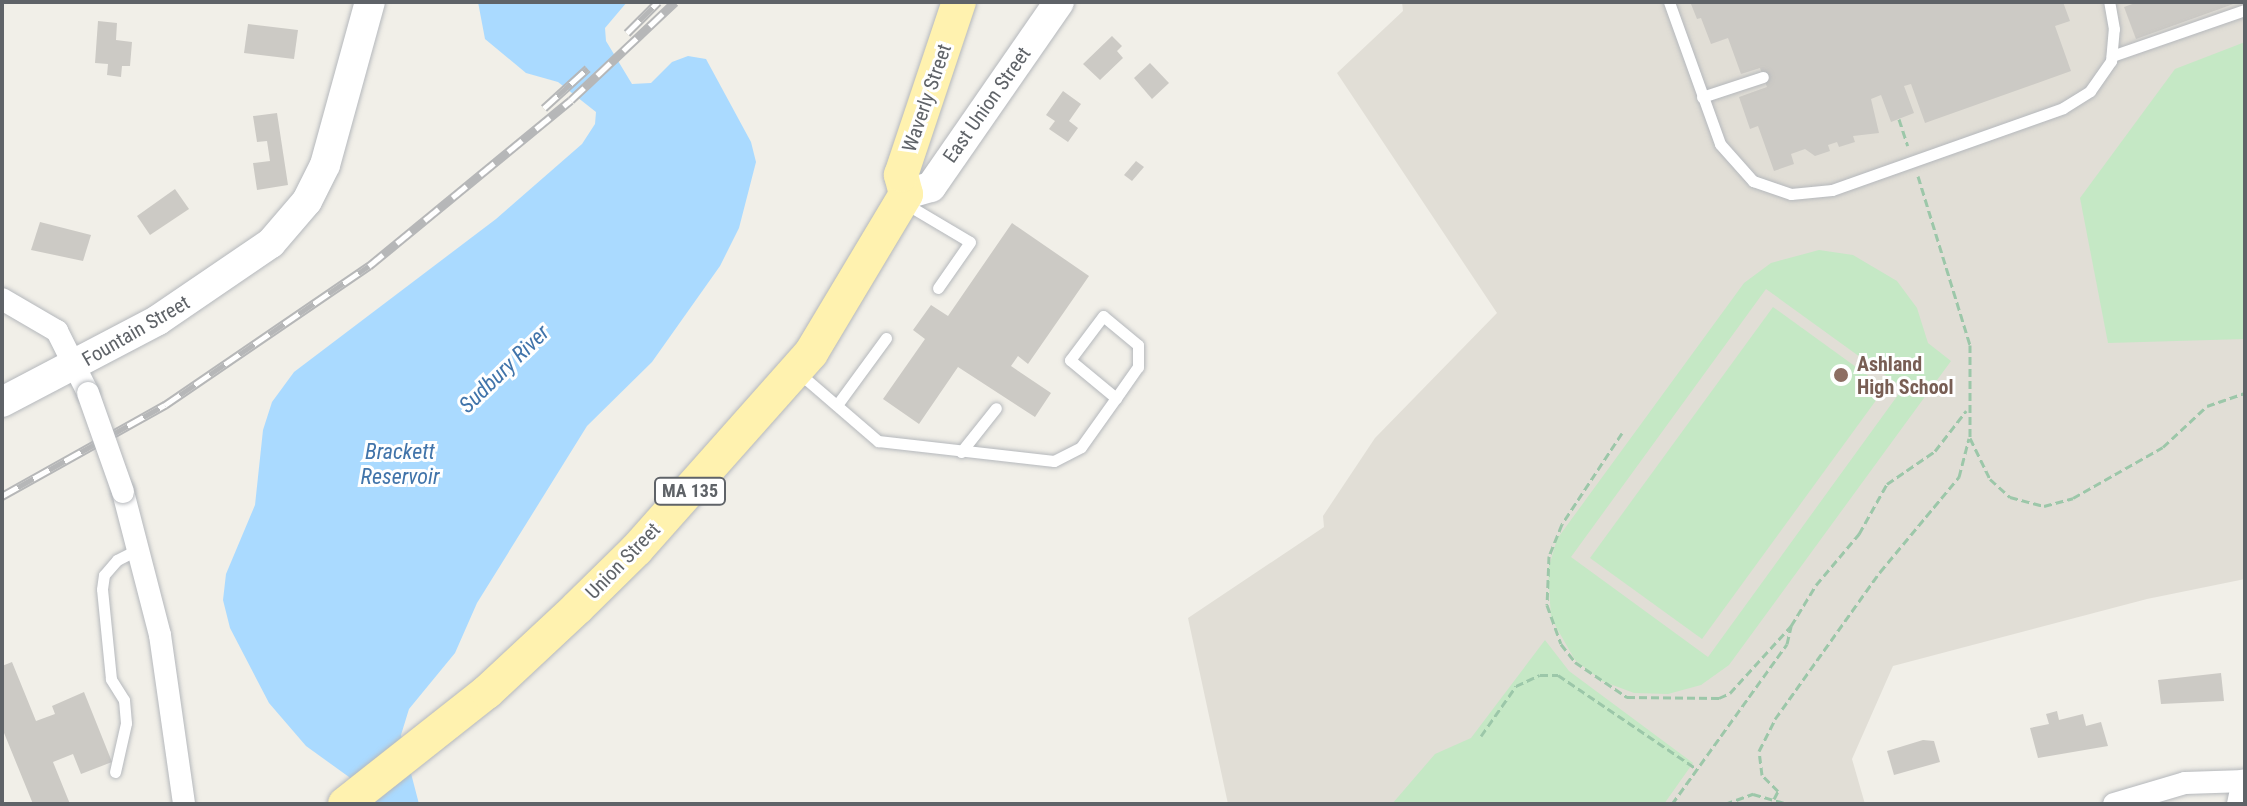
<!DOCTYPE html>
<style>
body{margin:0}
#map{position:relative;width:2247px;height:806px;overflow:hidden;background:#f1efe8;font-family:"Roboto Condensed",sans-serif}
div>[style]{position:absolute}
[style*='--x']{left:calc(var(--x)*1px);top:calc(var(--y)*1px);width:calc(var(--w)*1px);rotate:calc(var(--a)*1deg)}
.education>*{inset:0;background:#e1ded6}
.green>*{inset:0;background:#c5e8c5}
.water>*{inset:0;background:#aadaff}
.building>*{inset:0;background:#cccac5}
.path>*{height:3px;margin-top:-1.5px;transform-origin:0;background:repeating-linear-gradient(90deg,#9cc7a9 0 8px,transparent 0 12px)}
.roads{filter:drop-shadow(0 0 2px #b5b8bc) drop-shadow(0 0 2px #b5b8bc)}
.lane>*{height:11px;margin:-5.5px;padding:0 5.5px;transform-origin:5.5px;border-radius:5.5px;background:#fff}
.street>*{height:22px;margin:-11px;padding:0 11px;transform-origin:11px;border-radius:11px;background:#fff}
.secondary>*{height:30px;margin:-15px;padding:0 15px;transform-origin:15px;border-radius:15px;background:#fff}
.primary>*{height:34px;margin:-17px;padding:0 17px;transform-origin:17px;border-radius:17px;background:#fff2af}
.rail>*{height:9px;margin-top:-4.5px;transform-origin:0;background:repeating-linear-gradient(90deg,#fff 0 18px,#b6b7b8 0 36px);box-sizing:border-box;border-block:2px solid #b6b7b8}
.bridges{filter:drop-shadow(0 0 2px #b5b8bc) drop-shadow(0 0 2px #b5b8bc)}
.street-bridge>*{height:22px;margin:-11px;padding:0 11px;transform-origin:11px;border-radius:11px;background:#fff}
.dots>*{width:22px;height:22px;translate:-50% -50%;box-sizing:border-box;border:4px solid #fff;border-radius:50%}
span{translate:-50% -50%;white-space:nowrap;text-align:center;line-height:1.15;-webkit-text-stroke:6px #fff;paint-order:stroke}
.shield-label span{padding:2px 6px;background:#fff;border:2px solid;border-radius:6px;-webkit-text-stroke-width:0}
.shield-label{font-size:18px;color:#5f6368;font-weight:700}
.street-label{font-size:20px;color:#5f6368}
.education-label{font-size:20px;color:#785e54;font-weight:700}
.left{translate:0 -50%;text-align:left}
.water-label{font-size:22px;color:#4174aa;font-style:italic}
.frame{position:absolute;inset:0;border:4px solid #5f6368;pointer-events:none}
</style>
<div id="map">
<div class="education">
<div style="clip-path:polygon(1402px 2px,2245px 2px,2245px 579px,2147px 599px,1893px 666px,1852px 759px,1865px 804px,1228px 804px,1188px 618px,1324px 527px,1323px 516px,1375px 438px,1497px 313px,1337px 73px,1403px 11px)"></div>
</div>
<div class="green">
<div style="clip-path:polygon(2245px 42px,2245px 339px,2108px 343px,2080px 198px,2175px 69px)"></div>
<div style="clip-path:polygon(evenodd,1819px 250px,1853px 255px,1897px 281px,1917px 308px,1928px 343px,1951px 361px,1729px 665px,1701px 685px,1668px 694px,1634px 693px,1602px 681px,1575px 660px,1551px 618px,1548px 570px,1557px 539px,1744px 283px,1771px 263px,1819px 250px,1766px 289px,1903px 388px,1708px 657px,1571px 557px,1766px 289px)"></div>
<div style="clip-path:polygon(1773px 307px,1885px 388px,1702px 639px,1590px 558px)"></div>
<div style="clip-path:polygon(1545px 640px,1569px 671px,1693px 763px,1664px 804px,1392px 804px,1435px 754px,1471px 738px)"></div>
</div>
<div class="water">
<div style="clip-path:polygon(478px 2px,627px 2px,605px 28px,606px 41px,632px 84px,651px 83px,672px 62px,688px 56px,706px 59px,751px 142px,756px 162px,739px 228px,720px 266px,652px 362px,587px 426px,477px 603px,455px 653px,409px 709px,401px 735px,419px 804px,368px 804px,349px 777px,306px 746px,269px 703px,230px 628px,223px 600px,226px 574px,255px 505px,263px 430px,272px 402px,294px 372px,496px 219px,582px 144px,595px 124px,596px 112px,558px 82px,526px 73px,485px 39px)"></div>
</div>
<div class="building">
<div style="clip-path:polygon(1696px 2px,2063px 2px,2070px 21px,2055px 26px,2071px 71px,1925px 123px,1911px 84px,1904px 86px,1914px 113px,1891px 122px,1881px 95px,1871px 99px,1879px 133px,1853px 136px,1855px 142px,1839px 147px,1837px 142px,1828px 145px,1830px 151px,1815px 156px,1805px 149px,1791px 154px,1794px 164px,1774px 171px,1758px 126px,1750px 129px,1739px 97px,1767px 87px,1760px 68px,1741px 74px,1728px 38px,1711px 44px,1701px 18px,1697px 19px,1691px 4px)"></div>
<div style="clip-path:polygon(2138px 2px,2239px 2px,2136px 39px,2124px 7px)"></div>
<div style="clip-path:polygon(98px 21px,117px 23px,116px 40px,132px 42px,130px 66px,122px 66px,121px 77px,107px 75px,108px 64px,95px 63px)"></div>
<div style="clip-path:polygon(248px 24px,298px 30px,294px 59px,244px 53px)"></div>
<div style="clip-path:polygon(1112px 36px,1122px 46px,1117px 51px,1123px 58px,1100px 80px,1083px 64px)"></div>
<div style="clip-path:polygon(1150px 63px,1169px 83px,1152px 99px,1134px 78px)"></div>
<div style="clip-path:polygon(1063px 91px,1081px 104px,1069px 121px,1078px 128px,1068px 142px,1049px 129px,1055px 121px,1046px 115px)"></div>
<div style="clip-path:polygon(277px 113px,288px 185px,257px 190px,253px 163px,270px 161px,267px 141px,257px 142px,253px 116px)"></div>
<div style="clip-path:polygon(1136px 161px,1144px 167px,1132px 181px,1124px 175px)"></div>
<div style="clip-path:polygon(175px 189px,189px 209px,150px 235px,137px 216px)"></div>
<div style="clip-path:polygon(40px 222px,91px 235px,83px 261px,31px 250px)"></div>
<div style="clip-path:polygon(1012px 223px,1089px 276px,1028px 364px,1018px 356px,1011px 366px,1051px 393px,1035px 417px,958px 367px,919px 424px,883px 399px,925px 339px,913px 330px,931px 305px,948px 316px)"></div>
<div style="clip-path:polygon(12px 662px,36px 721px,55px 714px,52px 706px,84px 692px,112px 762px,81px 774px,73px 754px,53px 762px,70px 804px,33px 804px,2px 728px,2px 666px)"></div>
<div style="clip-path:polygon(2221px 673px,2224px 701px,2161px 704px,2158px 680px)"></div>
<div style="clip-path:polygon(2057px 711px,2059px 720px,2083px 714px,2086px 726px,2101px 722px,2108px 746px,2038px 758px,2030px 728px,2049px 724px,2046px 714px)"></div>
<div style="clip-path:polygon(1923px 740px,1934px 741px,1940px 762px,1894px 775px,1887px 751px)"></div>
</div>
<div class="path">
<div style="--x:1899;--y:119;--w:28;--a:72"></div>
<div style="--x:1918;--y:176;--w:177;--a:72.9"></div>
<div style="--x:1970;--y:345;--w:93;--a:90"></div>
<div style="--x:1970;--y:438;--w:46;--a:64"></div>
<div style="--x:1990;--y:479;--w:27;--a:42"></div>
<div style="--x:2010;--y:497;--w:35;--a:15"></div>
<div style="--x:2044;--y:506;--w:30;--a:-15"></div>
<div style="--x:2073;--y:498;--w:103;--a:-29.5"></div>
<div style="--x:2163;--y:447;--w:60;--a:-43"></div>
<div style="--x:2207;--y:406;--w:40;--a:-18.9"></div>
<div style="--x:1622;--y:433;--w:109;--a:123.4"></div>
<div style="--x:1562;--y:524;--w:35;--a:112"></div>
<div style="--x:1549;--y:556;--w:49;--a:92.3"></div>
<div style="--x:1547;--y:605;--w:41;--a:70.3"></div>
<div style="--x:1561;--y:644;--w:23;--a:52"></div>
<div style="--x:1575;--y:662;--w:63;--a:33.9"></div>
<div style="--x:1627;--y:697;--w:92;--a:0.6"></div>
<div style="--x:1719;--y:698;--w:12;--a:-24"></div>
<div style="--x:1730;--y:693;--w:91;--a:-47.7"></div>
<div style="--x:1481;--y:736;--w:61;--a:-55"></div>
<div style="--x:1516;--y:686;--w:26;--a:-25"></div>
<div style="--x:1540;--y:675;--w:18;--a:0"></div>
<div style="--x:1558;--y:675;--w:168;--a:34.1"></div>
<div style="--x:1774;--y:799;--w:9;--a:-63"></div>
<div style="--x:1778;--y:791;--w:23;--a:-135"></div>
<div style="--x:1762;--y:775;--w:24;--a:-97"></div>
<div style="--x:1759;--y:751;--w:36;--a:-63"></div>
<div style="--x:1775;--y:719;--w:181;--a:-54.5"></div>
<div style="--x:1880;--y:572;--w:124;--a:-50.3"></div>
<div style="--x:1959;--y:477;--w:40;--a:-75.6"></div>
<div style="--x:1672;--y:804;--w:197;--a:-54.3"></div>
<div style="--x:1787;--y:644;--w:18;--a:-77"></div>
<div style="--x:1791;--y:626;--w:48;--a:-58.6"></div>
<div style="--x:1816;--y:585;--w:67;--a:-49.9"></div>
<div style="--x:1859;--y:534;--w:57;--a:-60.8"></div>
<div style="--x:1887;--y:484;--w:58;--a:-34.5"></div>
<div style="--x:1935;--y:451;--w:51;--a:-52.2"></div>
<div style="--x:1725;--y:804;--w:30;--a:-20"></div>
<div style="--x:1753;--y:794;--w:35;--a:16"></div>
</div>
<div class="roads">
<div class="lane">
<div style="--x:1669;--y:2;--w:151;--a:70.2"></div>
<div style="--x:1720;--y:144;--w:50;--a:48.3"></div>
<div style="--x:1753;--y:181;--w:40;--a:18.9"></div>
<div style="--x:1791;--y:194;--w:41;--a:-5.6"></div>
<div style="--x:1832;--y:190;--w:245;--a:-19.5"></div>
<div style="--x:2063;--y:108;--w:32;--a:-32"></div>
<div style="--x:2090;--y:91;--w:37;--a:-55"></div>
<div style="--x:2111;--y:61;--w:32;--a:-85"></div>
<div style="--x:2114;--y:29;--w:27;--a:-100"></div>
<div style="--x:2112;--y:56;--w:141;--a:-19.1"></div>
<div style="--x:1702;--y:97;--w:64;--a:-18.2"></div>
<div style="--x:906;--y:204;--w:74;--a:30.7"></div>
<div style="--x:970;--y:242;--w:56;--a:124.8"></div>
<div style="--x:800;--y:374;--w:103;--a:40.7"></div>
<div style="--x:878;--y:441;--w:177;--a:6.5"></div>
<div style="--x:1054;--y:461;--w:30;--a:-27"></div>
<div style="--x:1081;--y:447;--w:60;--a:-54.5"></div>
<div style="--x:1116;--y:398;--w:38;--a:-55"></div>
<div style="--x:1138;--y:367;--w:22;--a:-90"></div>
<div style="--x:1138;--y:345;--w:45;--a:-140.4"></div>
<div style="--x:1103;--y:316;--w:55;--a:126.9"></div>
<div style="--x:1070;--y:360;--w:60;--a:39.6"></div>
<div style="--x:837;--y:405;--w:83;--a:-53.8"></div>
<div style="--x:961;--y:452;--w:56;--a:-51.5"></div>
<div style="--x:115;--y:772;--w:50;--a:-77.3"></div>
<div style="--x:126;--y:723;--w:23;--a:-95"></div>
<div style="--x:124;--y:700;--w:25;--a:-122"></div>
<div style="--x:111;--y:679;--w:90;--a:-95.7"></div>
<div style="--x:102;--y:589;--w:14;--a:-82"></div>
<div style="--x:104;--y:575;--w:20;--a:-49"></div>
<div style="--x:117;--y:560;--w:25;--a:-27"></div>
</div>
<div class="street">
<div style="--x:2;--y:299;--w:64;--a:30.2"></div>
<div style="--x:57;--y:331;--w:69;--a:63.4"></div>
<div style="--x:123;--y:492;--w:148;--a:75.5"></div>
<div style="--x:160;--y:635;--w:171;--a:81.9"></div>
<div style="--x:2114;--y:804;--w:74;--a:-16.5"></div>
<div style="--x:2185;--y:783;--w:60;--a:-1.9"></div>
<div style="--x:2238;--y:804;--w:24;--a:-78"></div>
</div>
<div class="secondary">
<div style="--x:906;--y:194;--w:26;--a:-16"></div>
<div style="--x:931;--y:187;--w:225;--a:-55.3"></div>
<div style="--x:2;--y:402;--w:176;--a:-27.7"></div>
<div style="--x:158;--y:320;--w:137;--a:-34.3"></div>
<div style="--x:271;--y:243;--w:55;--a:-49.4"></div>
<div style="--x:307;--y:201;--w:40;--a:-63.4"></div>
<div style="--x:325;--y:165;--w:169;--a:-74.6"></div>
</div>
<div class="primary">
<div style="--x:345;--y:804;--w:181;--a:-38.3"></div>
<div style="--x:487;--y:692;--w:123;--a:-43"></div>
<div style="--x:577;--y:608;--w:84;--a:-44.5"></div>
<div style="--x:637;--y:549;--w:262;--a:-48.4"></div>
<div style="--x:811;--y:353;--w:185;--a:-59.1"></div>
<div style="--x:906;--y:194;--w:20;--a:-105"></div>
<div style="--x:901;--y:175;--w:182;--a:-71.5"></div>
</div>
</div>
<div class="rail">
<div style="--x:627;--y:33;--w:44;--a:-45"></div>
<div style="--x:544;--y:108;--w:59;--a:-42.3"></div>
<div style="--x:2;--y:496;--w:187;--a:-29.2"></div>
<div style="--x:165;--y:405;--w:247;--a:-34.3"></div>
<div style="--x:369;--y:266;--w:261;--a:-39.4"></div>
<div style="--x:571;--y:100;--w:143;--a:-43.3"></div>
</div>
<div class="bridges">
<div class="street-bridge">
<div style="--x:88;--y:393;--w:105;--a:70.5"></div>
</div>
</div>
<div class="dots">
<div style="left:1841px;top:375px;background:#8d6e63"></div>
</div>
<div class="shield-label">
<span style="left:690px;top:491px">MA 135</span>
</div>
<div class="street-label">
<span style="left:927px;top:98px;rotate:-71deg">Waverly Street</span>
<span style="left:987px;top:105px;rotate:-55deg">East Union Street</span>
<span style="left:136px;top:331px;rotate:-30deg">Fountain Street</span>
<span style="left:623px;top:561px;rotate:-46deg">Union Street</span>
</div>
<div class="education-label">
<span class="left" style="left:1857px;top:376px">Ashland<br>High School</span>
</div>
<div class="water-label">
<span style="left:504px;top:369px;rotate:-44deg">Sudbury River</span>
<span style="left:400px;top:464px">Brackett<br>Reservoir</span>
</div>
<div class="frame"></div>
</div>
